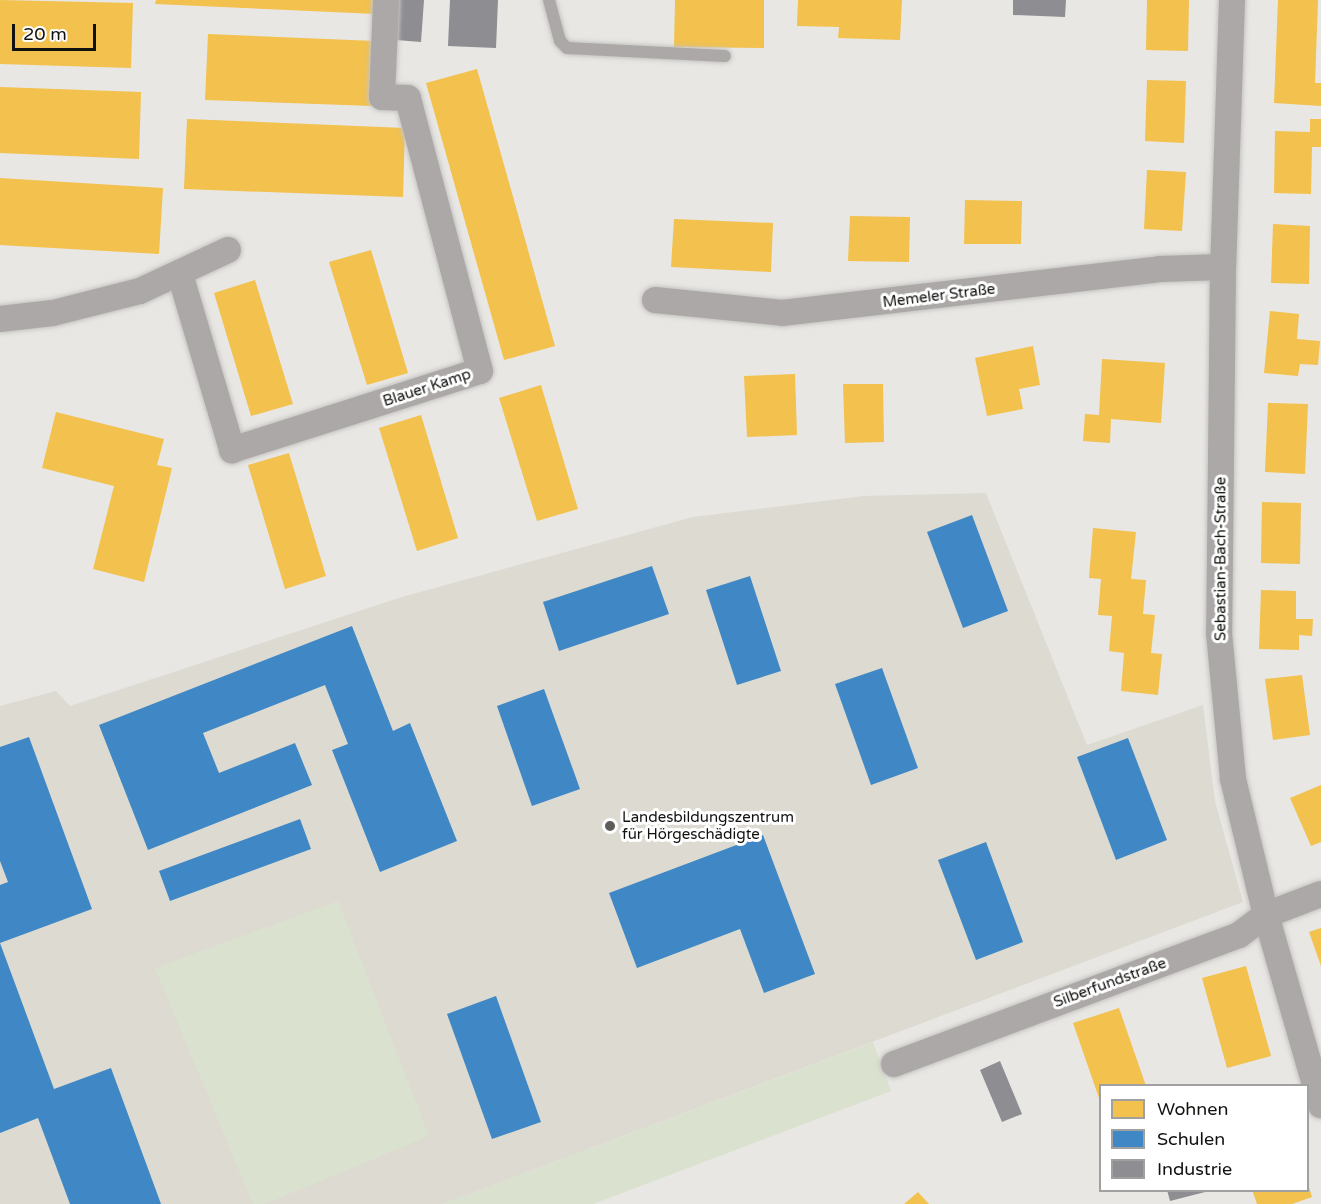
<!DOCTYPE html>
<meta charset="utf-8">
<style>
body{margin:0}
#map{position:relative;width:1321px;height:1204px;overflow:hidden;background:#e8e7e3;font-family:"Varela Round",sans-serif}
div>[style]{position:absolute}
[style*='--x']{left:calc(var(--x)*1px);top:calc(var(--y)*1px);width:calc(var(--w)*1px);rotate:calc(var(--a)*1deg)}
.built>*{inset:0;background:#dcdad1}
.green>*{inset:0;background:#dae2cf}
.homes>*{inset:0;background:#f2c14e}
.schools>*{inset:0;background:#3f88c5}
.industry>*{inset:0;background:#8d8d92}
.roads{filter:drop-shadow(0 0 2px #c5c4c2) drop-shadow(0 0 2px #c5c4c2)}
.lane>*{height:12px;margin:-6px;padding:0 6px;transform-origin:6px;border-radius:6px;background:#ada8a8}
.street>*{height:26px;margin:-13px;padding:0 13px;transform-origin:13px;border-radius:13px;background:#ada8a8}
.dots>*{width:16px;height:16px;translate:-50% -50%;box-sizing:border-box;border:3px solid #fff;border-radius:50%}
span{translate:-50% -50%;white-space:nowrap;text-align:center;line-height:1.15;-webkit-text-stroke:6px #fff;paint-order:stroke}
.street-label{font-size:15px;color:#11110f}
.poi-label{font-size:15px;color:#11110f}
.left{translate:0 -50%;text-align:left}
.legend{position:absolute;left:1099px;top:1084px;width:210px;height:108px;box-sizing:border-box;background:#fff;border:2px solid #a0a09f;margin:0;padding:8px 10px;list-style:none;font-size:18px;color:#11110f}
.legend li{display:flex;align-items:center;gap:12px;height:30px}
.legend b{width:30px;border:2px solid #a0a09f}
.scale{position:absolute;left:12px;top:24px;width:84px;height:27px;box-sizing:border-box;border:3px solid #11110f;border-top:0;padding-left:8px;font-size:18px;line-height:21px;white-space:nowrap;color:#11110f;-webkit-text-stroke:4px #fff;paint-order:stroke}
</style>
<div id="map">
<div class="built">
<div style="clip-path:polygon(986px 493px,1087px 745px,1203px 705px,1215px 801px,1243px 902px,443px 1204px,0 1204px,0 706px,56px 691px,70px 706px,402px 597px,693px 517px,864px 496px)"></div>
</div>
<div class="green">
<div style="clip-path:polygon(338px 901px,429px 1136px,265px 1204px,253px 1204px,155px 968px)"></div>
<div style="clip-path:polygon(873px 1042px,891px 1091px,593px 1204px,443px 1204px)"></div>
</div>
<div class="homes">
<div style="clip-path:polygon(0 0,133px 3px,131px 68px,0 64px)"></div>
<div style="clip-path:polygon(156px 0,376px 0,376px 14px,155px 4px)"></div>
<div style="clip-path:polygon(675px 0,764px 0,764px 48px,674px 47px)"></div>
<div style="clip-path:polygon(798px 0,902px 0,900px 40px,838px 38px,839px 27px,797px 26px)"></div>
<div style="clip-path:polygon(1147px 0,1189px 0,1188px 51px,1146px 50px)"></div>
<div style="clip-path:polygon(1278px 0,1318px 0,1315px 83px,1321px 83px,1321px 106px,1274px 103px)"></div>
<div style="clip-path:polygon(208px 34px,375px 41px,372px 106px,205px 100px)"></div>
<div style="clip-path:polygon(477px 69px,555px 346px,504px 360px,426px 83px)"></div>
<div style="clip-path:polygon(1147px 80px,1186px 81px,1184px 143px,1145px 141px)"></div>
<div style="clip-path:polygon(0 87px,141px 92px,139px 159px,0 153px)"></div>
<div style="clip-path:polygon(187px 119px,405px 128px,403px 197px,184px 189px)"></div>
<div style="clip-path:polygon(1310px 119px,1321px 119px,1321px 147px,1312px 147px,1311px 194px,1274px 193px,1275px 131px,1310px 132px)"></div>
<div style="clip-path:polygon(1147px 170px,1186px 172px,1182px 231px,1144px 229px)"></div>
<div style="clip-path:polygon(0 178px,163px 188px,159px 254px,0 245px)"></div>
<div style="clip-path:polygon(965px 200px,1022px 201px,1021px 244px,964px 244px)"></div>
<div style="clip-path:polygon(850px 216px,910px 217px,909px 262px,848px 261px)"></div>
<div style="clip-path:polygon(674px 219px,773px 223px,771px 272px,671px 267px)"></div>
<div style="clip-path:polygon(1273px 224px,1310px 226px,1309px 284px,1271px 283px)"></div>
<div style="clip-path:polygon(371px 250px,408px 373px,367px 385px,329px 262px)"></div>
<div style="clip-path:polygon(255px 280px,293px 404px,251px 416px,214px 293px)"></div>
<div style="clip-path:polygon(1270px 311px,1299px 314px,1297px 339px,1320px 341px,1318px 365px,1300px 364px,1298px 376px,1264px 373px)"></div>
<div style="clip-path:polygon(1033px 346px,1040px 385px,1019px 389px,1023px 409px,987px 416px,975px 358px)"></div>
<div style="clip-path:polygon(1102px 359px,1165px 363px,1161px 423px,1111px 419px,1110px 443px,1083px 441px,1085px 414px,1099px 415px)"></div>
<div style="clip-path:polygon(795px 374px,797px 435px,747px 437px,744px 376px)"></div>
<div style="clip-path:polygon(843px 384px,883px 384px,884px 442px,845px 443px)"></div>
<div style="clip-path:polygon(541px 385px,578px 509px,537px 521px,499px 398px)"></div>
<div style="clip-path:polygon(1268px 403px,1308px 404px,1305px 474px,1265px 472px)"></div>
<div style="clip-path:polygon(56px 412px,164px 439px,157px 465px,172px 468px,144px 582px,93px 569px,114px 486px,42px 468px)"></div>
<div style="clip-path:polygon(421px 415px,458px 538px,417px 551px,379px 428px)"></div>
<div style="clip-path:polygon(289px 453px,326px 576px,285px 589px,248px 465px)"></div>
<div style="clip-path:polygon(1262px 502px,1301px 503px,1300px 564px,1261px 563px)"></div>
<div style="clip-path:polygon(1093px 528px,1136px 532px,1131px 579px,1146px 580px,1143px 614px,1155px 615px,1151px 653px,1162px 654px,1158px 695px,1121px 691px,1124px 653px,1109px 651px,1112px 616px,1098px 615px,1101px 579px,1089px 578px)"></div>
<div style="clip-path:polygon(1261px 590px,1296px 591px,1296px 619px,1313px 619px,1312px 636px,1299px 635px,1299px 650px,1259px 649px)"></div>
<div style="clip-path:polygon(1302px 675px,1310px 735px,1273px 740px,1265px 679px)"></div>
<div style="clip-path:polygon(1321px 785px,1321px 842px,1311px 846px,1290px 798px)"></div>
<div style="clip-path:polygon(1321px 928px,1321px 966px,1309px 932px)"></div>
<div style="clip-path:polygon(1246px 966px,1271px 1056px,1227px 1068px,1202px 978px)"></div>
<div style="clip-path:polygon(1119px 1008px,1146px 1086px,1100px 1086px,1100px 1101px,1073px 1023px)"></div>
<div style="clip-path:polygon(1308px 1184px,1312px 1197px,1292px 1204px,1257px 1204px,1252px 1190px,1308px 1190px)"></div>
<div style="clip-path:polygon(918px 1192px,929px 1204px,904px 1204px)"></div>
</div>
<div class="schools">
<div style="clip-path:polygon(972px 515px,1008px 611px,963px 628px,927px 532px)"></div>
<div style="clip-path:polygon(652px 566px,669px 614px,559px 651px,543px 602px)"></div>
<div style="clip-path:polygon(750px 576px,781px 671px,737px 685px,706px 590px)"></div>
<div style="clip-path:polygon(352px 626px,393px 731px,410px 723px,457px 841px,380px 872px,332px 750px,348px 744px,325px 685px,203px 733px,219px 773px,295px 743px,312px 785px,148px 850px,99px 725px)"></div>
<div style="clip-path:polygon(882px 668px,918px 768px,871px 785px,835px 684px)"></div>
<div style="clip-path:polygon(544px 689px,580px 789px,532px 806px,497px 706px)"></div>
<div style="clip-path:polygon(29px 737px,92px 909px,0 943px,54px 1089px,111px 1068px,161px 1204px,70px 1204px,38px 1118px,0 1133px,0 885px,8px 882px,0 861px,0 747px)"></div>
<div style="clip-path:polygon(1128px 738px,1167px 840px,1116px 860px,1077px 757px)"></div>
<div style="clip-path:polygon(300px 819px,311px 849px,170px 901px,159px 871px)"></div>
<div style="clip-path:polygon(763px 835px,815px 974px,764px 993px,740px 929px,637px 968px,609px 893px)"></div>
<div style="clip-path:polygon(986px 842px,1023px 942px,976px 960px,938px 860px)"></div>
<div style="clip-path:polygon(496px 996px,541px 1122px,492px 1139px,447px 1014px)"></div>
</div>
<div class="industry">
<div style="clip-path:polygon(399px 0,424px 0,421px 42px,396px 40px)"></div>
<div style="clip-path:polygon(450px 0,498px 0,496px 48px,448px 46px)"></div>
<div style="clip-path:polygon(1013px 0,1066px 0,1065px 17px,1013px 15px)"></div>
<div style="clip-path:polygon(1000px 1061px,1022px 1114px,1002px 1122px,980px 1070px)"></div>
<div style="clip-path:polygon(1167px 1190px,1209px 1190px,1209px 1191px,1170px 1201px)"></div>
</div>
<div class="roads">
<div class="lane">
<div style="--x:549;--y:0;--w:42;--a:75"></div>
<div style="--x:560;--y:41;--w:10;--a:45"></div>
<div style="--x:567;--y:48;--w:158;--a:2.9"></div>
</div>
<div class="street">
<div style="--x:1232;--y:0;--w:267;--a:91.9"></div>
<div style="--x:1223;--y:267;--w:366;--a:90.6"></div>
<div style="--x:1219;--y:633;--w:147;--a:84.5"></div>
<div style="--x:1233;--y:779;--w:140;--a:76.4"></div>
<div style="--x:1266;--y:915;--w:198;--a:73.9"></div>
<div style="--x:180;--y:274;--w:184;--a:73.5"></div>
<div style="--x:232;--y:450;--w:260;--a:-17.7"></div>
<div style="--x:480;--y:371;--w:282;--a:-104.8"></div>
<div style="--x:408;--y:98;--w:26;--a:-178"></div>
<div style="--x:382;--y:97;--w:97;--a:-87.6"></div>
<div style="--x:655;--y:300;--w:128;--a:5.8"></div>
<div style="--x:782;--y:313;--w:381;--a:-6.6"></div>
<div style="--x:1160;--y:269;--w:63;--a:-1.8"></div>
<div style="--x:0;--y:319;--w:53;--a:-6.5"></div>
<div style="--x:53;--y:313;--w:90;--a:-14.2"></div>
<div style="--x:140;--y:291;--w:97;--a:-25"></div>
<div style="--x:894;--y:1064;--w:368;--a:-20.5"></div>
<div style="--x:1239;--y:935;--w:34;--a:-37"></div>
<div style="--x:1266;--y:915;--w:59;--a:-20.9"></div>
</div>
</div>
<div class="dots">
<div style="left:610px;top:826px;background:#5c5c59"></div>
</div>
<div class="street-label">
<span style="left:939px;top:296px;rotate:-7deg">Memeler Straße</span>
<span style="left:427px;top:388px;rotate:-18deg">Blauer Kamp</span>
<span style="left:1221px;top:559px;rotate:-90deg">Sebastian-Bach-Straße</span>
<span style="left:1110px;top:983px;rotate:-20deg">Silberfundstraße</span>
</div>
<div class="poi-label">
<span class="left" style="left:622px;top:826px">Landesbildungszentrum<br>für Hörgeschädigte</span>
</div>
<ul class="legend">
<li><b style="height:16px;background:#f2c14e"></b>Wohnen</li>
<li><b style="height:16px;background:#3f88c5"></b>Schulen</li>
<li><b style="height:16px;background:#8d8d92"></b>Industrie</li>
</ul>
<div class="scale">20 m</div>
</div>
